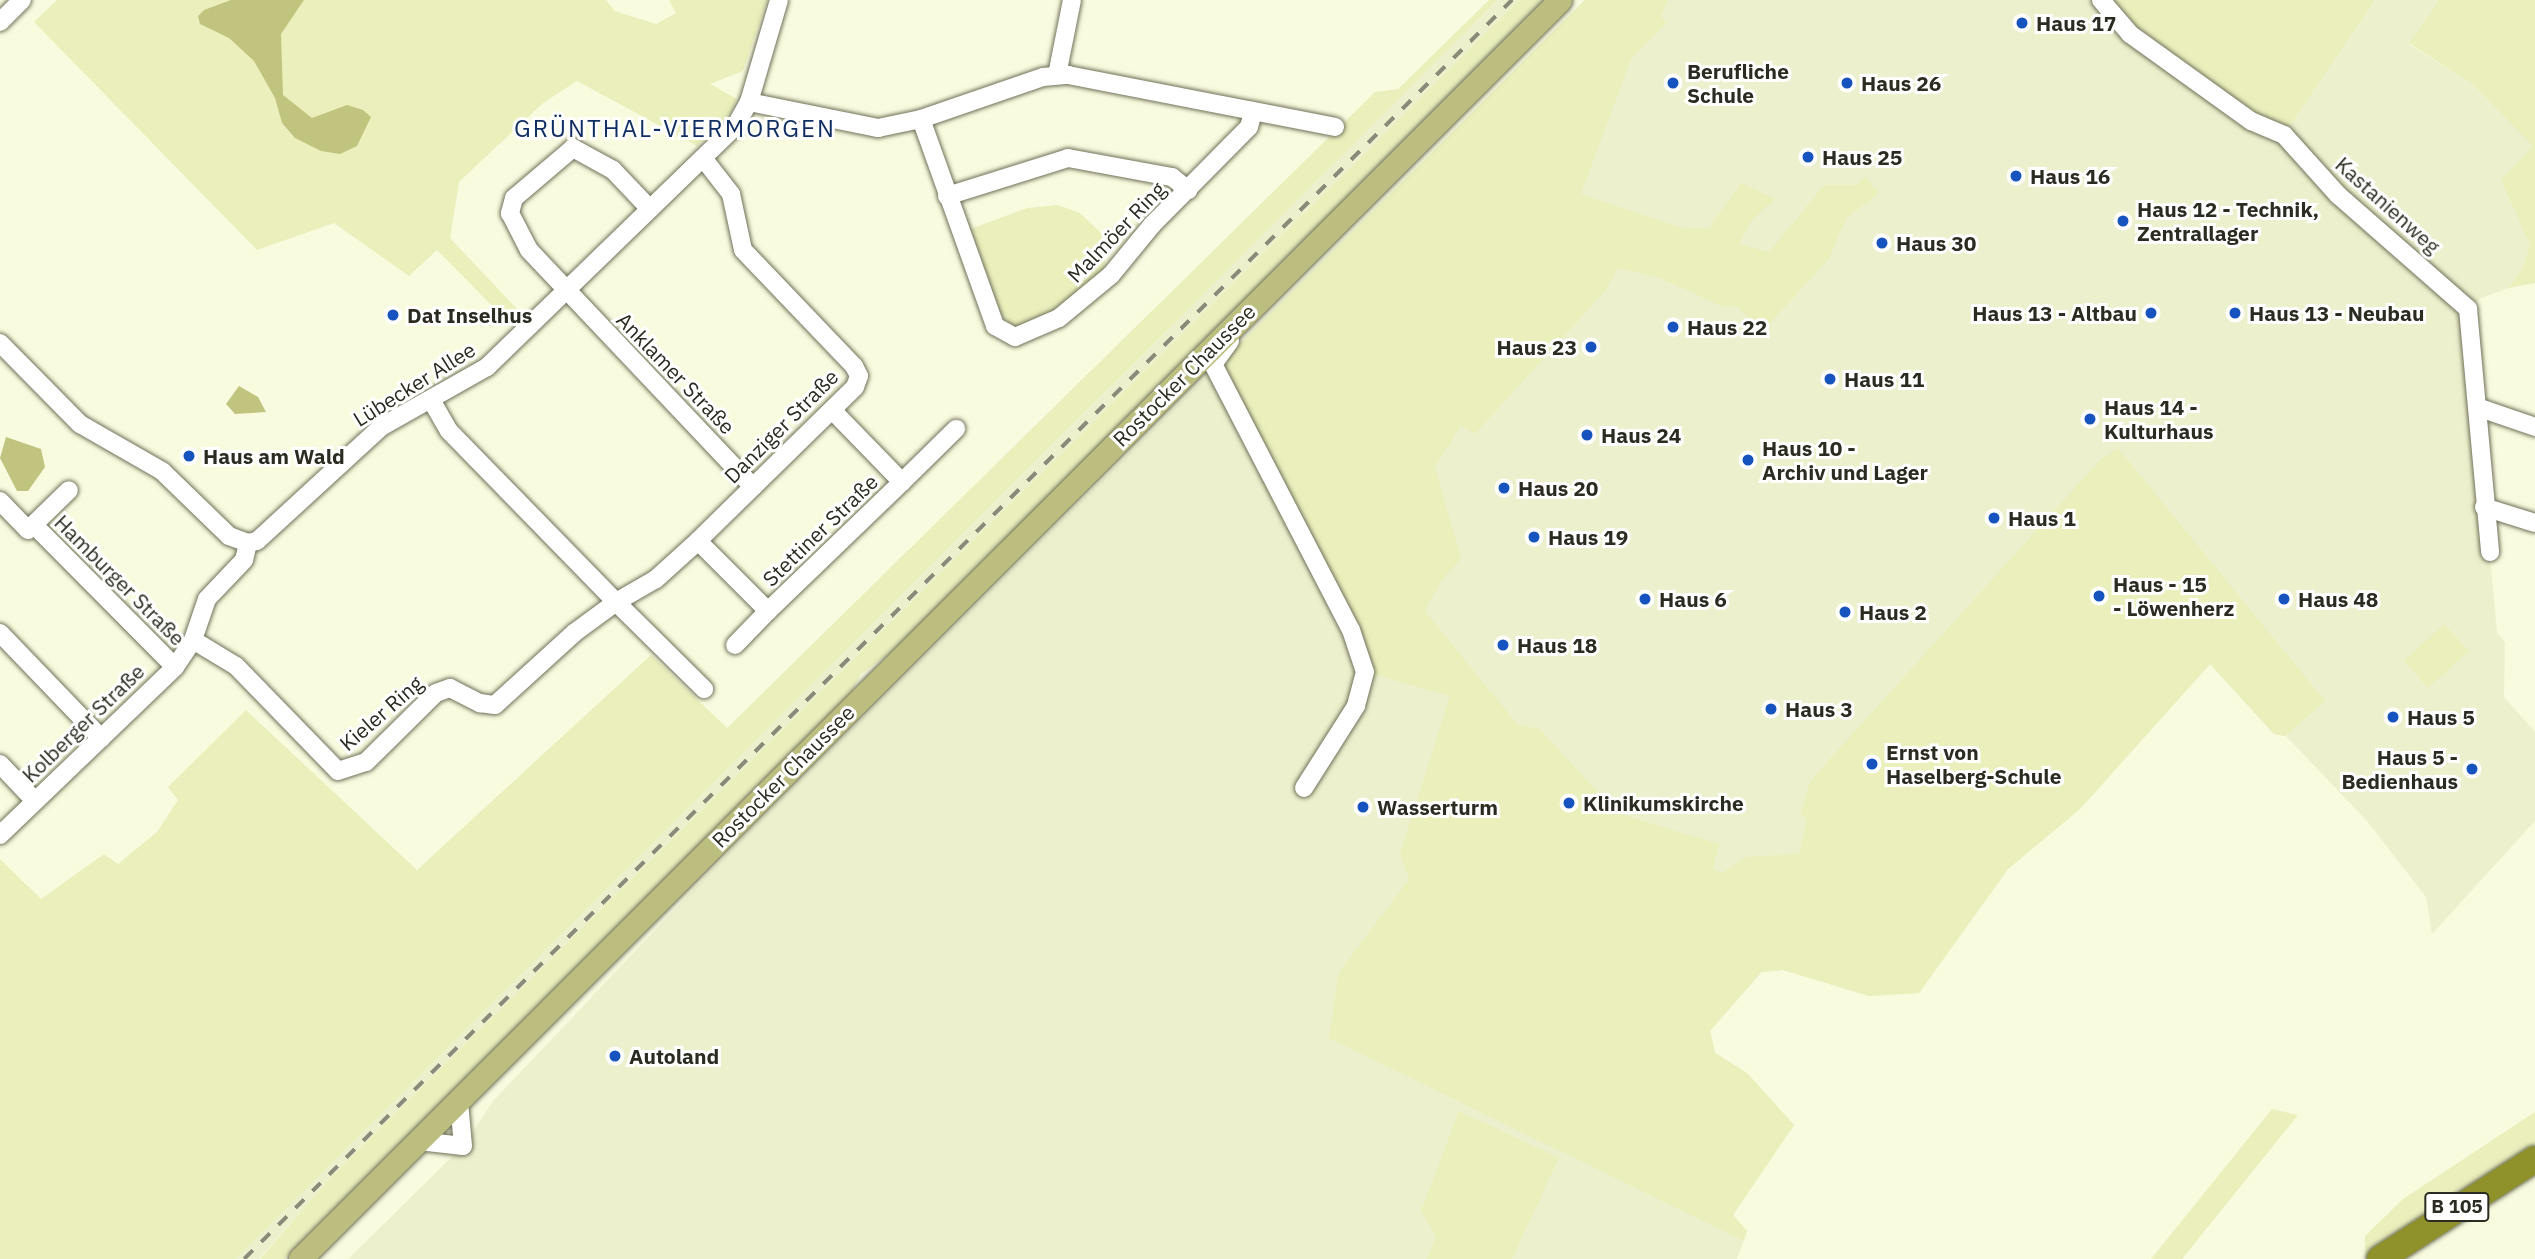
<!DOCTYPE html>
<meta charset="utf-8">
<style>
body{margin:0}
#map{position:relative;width:2535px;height:1259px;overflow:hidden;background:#f9fbdf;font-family:"IBM Plex Sans",sans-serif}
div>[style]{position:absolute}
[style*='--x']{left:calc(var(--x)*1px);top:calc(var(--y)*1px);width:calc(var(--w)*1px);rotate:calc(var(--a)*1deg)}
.built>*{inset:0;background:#edf0cd}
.green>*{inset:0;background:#ebefbc}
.water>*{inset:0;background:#c0c47e}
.roads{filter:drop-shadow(0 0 2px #6f7159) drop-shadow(0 0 2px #6f7159)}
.minor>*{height:18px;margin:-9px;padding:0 9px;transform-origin:9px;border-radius:9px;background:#fff}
.major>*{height:23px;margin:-11.5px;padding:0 11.5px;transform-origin:11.5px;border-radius:11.5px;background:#bcbe80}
.highway>*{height:26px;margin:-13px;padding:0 13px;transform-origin:13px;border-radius:13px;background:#8f922b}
.rail>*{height:3.5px;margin-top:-1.75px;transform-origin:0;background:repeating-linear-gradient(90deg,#898a78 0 12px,transparent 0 24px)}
.dots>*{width:19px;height:19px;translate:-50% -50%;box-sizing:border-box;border:4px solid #fff;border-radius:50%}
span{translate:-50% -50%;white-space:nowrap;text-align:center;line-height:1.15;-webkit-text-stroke:6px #fff;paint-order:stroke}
.shield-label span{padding:2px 5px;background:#fff;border:2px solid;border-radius:5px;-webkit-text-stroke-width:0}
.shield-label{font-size:19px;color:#2b2b21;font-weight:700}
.poi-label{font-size:21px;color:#2b2b21;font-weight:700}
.left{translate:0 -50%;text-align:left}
.right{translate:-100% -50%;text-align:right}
.street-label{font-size:21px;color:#2b2b21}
.quarter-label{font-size:24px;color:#112e63;letter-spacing:2px}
</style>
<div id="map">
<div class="built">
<div style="clip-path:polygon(1498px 0,1519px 0,329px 1179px,259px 1259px,236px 1259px)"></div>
<div style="clip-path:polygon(1585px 0,2101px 0,2284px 135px,2375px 0,2439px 0,2409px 44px,2472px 84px,2534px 146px,2502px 180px,2530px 245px,2523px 267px,2509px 288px,2481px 298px,2468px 309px,2497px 633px,2505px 642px,2504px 697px,2535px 732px,2535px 821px,2432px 934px,2426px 897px,2367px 821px,2286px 736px,2274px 734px,2210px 664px,2080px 809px,2008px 869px,1919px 993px,1869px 996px,1783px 970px,1762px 972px,1710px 1031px,1715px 1053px,1747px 1073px,1794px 1125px,1733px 1215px,1747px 1231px,1737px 1259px,348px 1259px,463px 1146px,494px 1100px,751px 829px)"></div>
</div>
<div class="green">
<div style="clip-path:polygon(57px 0,606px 0,615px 11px,656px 24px,676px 13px,669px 0,767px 0,743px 71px,710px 84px,737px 99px,730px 113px,697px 146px,577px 81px,543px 103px,459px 182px,450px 238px,519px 311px,508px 322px,437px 250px,409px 276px,334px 223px,257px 250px,34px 22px)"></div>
<div style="clip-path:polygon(1489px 0,1498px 0,236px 1259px,0 1259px,0 859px,41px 899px,104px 854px,118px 864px,157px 832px,178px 800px,168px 787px,246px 710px,417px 870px,651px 655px,727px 728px,1375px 92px,1398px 89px)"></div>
<div style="clip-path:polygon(1519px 0,1555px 0,907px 641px,861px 674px,848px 699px,285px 1259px,260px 1259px,329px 1179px)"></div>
<div style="clip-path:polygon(1585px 0,1668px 0,1661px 16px,1666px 23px,1631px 59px,1581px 194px,1683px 228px,1709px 228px,1741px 183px,1775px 199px,1751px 221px,1739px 244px,1769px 252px,1824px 185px,1857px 185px,1866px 176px,1879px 193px,1846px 218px,1829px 259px,1757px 337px,1748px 330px,1753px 323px,1737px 306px,1721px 306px,1660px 278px,1618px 268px,1606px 290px,1475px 434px,1461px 426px,1435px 467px,1461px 559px,1441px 581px,1425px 611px,1518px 725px,1540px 729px,1617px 813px,1719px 844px,1713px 869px,1722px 873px,1746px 857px,1799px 854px,1807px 820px,1801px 813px,1810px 781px,2100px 460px,2118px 448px,2325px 701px,2285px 736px,2274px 734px,2210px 664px,2080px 809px,2008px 869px,1919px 993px,1869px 996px,1783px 970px,1761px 972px,1710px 1031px,1715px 1053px,1747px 1073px,1794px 1125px,1733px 1215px,1747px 1231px,1744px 1241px,1329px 1038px,1339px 972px,1409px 879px,1400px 854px,1450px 696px,1365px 672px,1215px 369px)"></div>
<div style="clip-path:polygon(2101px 0,2375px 0,2284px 135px,2251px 121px)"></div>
<div style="clip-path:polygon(2439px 0,2535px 0,2535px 283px,2509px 288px,2523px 267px,2530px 245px,2501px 180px,2533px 146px,2472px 84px,2409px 43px)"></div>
<div style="clip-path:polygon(1058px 205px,1080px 213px,1101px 233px,1105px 264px,1098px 277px,1057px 310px,1027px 326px,1012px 326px,1002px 316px,968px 230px,1027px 208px)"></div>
<div style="clip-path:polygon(2444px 624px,2469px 651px,2428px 688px,2404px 661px)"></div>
<div style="clip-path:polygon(2272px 1109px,2298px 1115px,2182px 1259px,2151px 1259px)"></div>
<div style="clip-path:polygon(1459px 1111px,1559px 1158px,1512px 1259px,1427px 1259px,1436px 1237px,1421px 1211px)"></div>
<div style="clip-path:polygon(2535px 1112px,2535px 1148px,2365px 1259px,2365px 1236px,2403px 1199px)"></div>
</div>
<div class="water">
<div style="clip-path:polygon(231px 0,304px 0,281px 34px,283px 95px,312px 118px,347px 105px,363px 110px,371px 117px,357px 146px,340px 154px,321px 151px,295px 138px,282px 123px,275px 98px,254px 61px,229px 38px,200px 24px,198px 16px,204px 10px)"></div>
<div style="clip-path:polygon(239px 386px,258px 397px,266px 412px,235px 414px,226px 404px)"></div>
<div style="clip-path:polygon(6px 437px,41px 449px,45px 467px,28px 491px,17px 491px,0 458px)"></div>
</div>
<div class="roads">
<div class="minor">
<div style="--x:2101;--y:0;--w:45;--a:49.5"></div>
<div style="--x:2130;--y:34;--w:149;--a:35.7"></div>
<div style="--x:2251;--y:121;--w:36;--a:23"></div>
<div style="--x:2284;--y:135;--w:81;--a:48"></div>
<div style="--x:2338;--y:195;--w:173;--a:41.2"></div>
<div style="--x:2468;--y:309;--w:244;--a:84.8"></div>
<div style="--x:0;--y:22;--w:31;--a:-45"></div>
<div style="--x:1057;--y:75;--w:76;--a:-78.7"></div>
<div style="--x:749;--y:102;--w:132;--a:11.4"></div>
<div style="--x:878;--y:128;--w:44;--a:-11.8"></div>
<div style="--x:921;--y:119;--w:129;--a:-19"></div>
<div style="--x:1043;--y:77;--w:25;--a:-5"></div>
<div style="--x:1068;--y:75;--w:272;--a:11"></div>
<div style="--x:921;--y:119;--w:220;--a:70.3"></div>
<div style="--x:995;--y:326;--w:23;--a:29"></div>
<div style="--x:1015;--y:337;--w:48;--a:-23.4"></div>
<div style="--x:1059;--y:318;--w:67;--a:-39.6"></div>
<div style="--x:1111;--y:275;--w:65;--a:-50.6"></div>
<div style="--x:1152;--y:225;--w:138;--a:-45.3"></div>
<div style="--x:1249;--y:127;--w:16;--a:-75"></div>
<div style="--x:703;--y:158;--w:46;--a:52.1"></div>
<div style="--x:731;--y:194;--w:57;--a:77.9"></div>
<div style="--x:743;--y:250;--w:161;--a:46.3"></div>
<div style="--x:854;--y:366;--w:11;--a:63"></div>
<div style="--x:859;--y:376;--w:12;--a:110"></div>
<div style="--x:855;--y:387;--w:220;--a:135.6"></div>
<div style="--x:698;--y:541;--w:57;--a:137.9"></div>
<div style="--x:656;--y:579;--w:46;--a:150.1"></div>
<div style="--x:616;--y:602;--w:124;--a:44.7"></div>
<div style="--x:947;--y:196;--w:127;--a:-17.4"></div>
<div style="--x:1068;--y:158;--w:106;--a:10.4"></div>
<div style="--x:1172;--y:177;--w:21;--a:39"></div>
<div style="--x:650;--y:209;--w:54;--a:-133.5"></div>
<div style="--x:613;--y:170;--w:46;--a:-151.2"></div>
<div style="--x:573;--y:148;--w:77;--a:139.7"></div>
<div style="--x:514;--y:198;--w:16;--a:105"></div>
<div style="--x:510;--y:213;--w:42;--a:62.8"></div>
<div style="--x:529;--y:250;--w:326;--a:46.6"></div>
<div style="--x:1230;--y:341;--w:29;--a:126"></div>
<div style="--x:1213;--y:364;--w:300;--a:62.6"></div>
<div style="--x:1351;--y:630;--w:44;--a:71.6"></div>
<div style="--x:1365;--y:672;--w:35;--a:105"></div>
<div style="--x:1356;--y:706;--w:97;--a:122.4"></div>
<div style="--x:0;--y:343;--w:114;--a:45.4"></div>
<div style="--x:80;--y:424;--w:95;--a:29.8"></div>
<div style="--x:162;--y:471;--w:93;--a:44.1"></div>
<div style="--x:229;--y:536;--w:20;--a:20"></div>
<div style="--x:248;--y:543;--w:9;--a:-13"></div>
<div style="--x:257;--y:541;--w:168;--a:-42.6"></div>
<div style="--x:381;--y:427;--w:122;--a:-29.5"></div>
<div style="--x:487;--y:367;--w:345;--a:-44.1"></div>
<div style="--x:735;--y:127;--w:29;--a:-61"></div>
<div style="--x:749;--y:102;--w:106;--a:-73.6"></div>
<div style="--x:2477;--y:407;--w:61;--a:19"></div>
<div style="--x:902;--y:482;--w:76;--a:-44.5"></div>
<div style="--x:0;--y:501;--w:40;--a:46"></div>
<div style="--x:28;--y:530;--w:57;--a:-44.3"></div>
<div style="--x:2484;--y:507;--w:53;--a:17.4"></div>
<div style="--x:34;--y:525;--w:200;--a:45.2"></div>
<div style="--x:698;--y:541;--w:99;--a:45"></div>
<div style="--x:768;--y:611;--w:186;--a:-43.9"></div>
<div style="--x:902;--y:482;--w:100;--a:-134.2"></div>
<div style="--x:248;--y:543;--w:17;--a:103"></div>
<div style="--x:244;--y:560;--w:54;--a:133.5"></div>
<div style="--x:207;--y:599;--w:43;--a:108.9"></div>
<div style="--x:193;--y:640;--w:50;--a:31.2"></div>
<div style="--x:236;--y:666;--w:146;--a:45.8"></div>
<div style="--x:338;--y:771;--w:29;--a:-18"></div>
<div style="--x:366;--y:762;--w:98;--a:-44.6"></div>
<div style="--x:436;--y:693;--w:15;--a:-20"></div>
<div style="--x:450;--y:688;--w:34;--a:27"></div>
<div style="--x:480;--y:703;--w:15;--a:8"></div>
<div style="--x:495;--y:705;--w:107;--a:-42.3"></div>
<div style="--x:574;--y:633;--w:52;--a:-36.4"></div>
<div style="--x:616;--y:602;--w:239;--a:-134.3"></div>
<div style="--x:449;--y:431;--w:34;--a:-120"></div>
<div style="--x:0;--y:633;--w:146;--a:46.1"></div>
<div style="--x:735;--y:645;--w:47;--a:-45.9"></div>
<div style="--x:0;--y:764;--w:51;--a:46.6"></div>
<div style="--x:0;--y:835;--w:243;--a:-43.8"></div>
<div style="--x:175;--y:667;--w:32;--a:-56"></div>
<div style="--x:419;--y:1141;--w:44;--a:6.5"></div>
<div style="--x:463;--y:1146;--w:44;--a:-95.2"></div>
</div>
<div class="major">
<div style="--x:300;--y:1259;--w:1781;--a:-44.98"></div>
</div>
<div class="highway">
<div style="--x:2380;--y:1259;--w:184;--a:-32.8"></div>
</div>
</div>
<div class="rail">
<div style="--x:244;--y:1259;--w:1787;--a:-44.8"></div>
</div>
<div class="dots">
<div style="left:2022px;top:23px;background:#1653be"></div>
<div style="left:1673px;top:83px;background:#1653be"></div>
<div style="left:1847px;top:83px;background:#1653be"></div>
<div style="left:1808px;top:157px;background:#1653be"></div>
<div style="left:2016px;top:176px;background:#1653be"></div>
<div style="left:2123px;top:221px;background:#1653be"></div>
<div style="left:1882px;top:243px;background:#1653be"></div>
<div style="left:2151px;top:313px;background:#1653be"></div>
<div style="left:2235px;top:313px;background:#1653be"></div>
<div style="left:393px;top:315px;background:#1653be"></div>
<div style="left:1673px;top:327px;background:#1653be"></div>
<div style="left:1591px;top:347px;background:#1653be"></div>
<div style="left:1830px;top:379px;background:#1653be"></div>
<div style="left:2090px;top:419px;background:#1653be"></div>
<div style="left:1587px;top:435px;background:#1653be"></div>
<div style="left:189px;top:456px;background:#1653be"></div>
<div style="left:1748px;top:460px;background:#1653be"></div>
<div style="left:1504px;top:488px;background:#1653be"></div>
<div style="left:1994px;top:518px;background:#1653be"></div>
<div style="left:1534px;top:537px;background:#1653be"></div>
<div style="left:2099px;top:596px;background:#1653be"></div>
<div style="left:1645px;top:599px;background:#1653be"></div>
<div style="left:2284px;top:599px;background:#1653be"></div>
<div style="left:1845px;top:612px;background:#1653be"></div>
<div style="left:1503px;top:645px;background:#1653be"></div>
<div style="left:1771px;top:709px;background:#1653be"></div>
<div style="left:2393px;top:717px;background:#1653be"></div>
<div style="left:1872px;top:764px;background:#1653be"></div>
<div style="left:2472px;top:769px;background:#1653be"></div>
<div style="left:1569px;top:803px;background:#1653be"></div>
<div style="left:1363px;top:807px;background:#1653be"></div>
<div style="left:615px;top:1056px;background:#1653be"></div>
</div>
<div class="shield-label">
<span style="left:2457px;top:1207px">B 105</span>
</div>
<div class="poi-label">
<span class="left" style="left:2036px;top:23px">Haus 17</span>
<span class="left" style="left:1687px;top:83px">Berufliche<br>Schule</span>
<span class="left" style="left:1861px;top:83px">Haus 26</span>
<span class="left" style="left:1822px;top:157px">Haus 25</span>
<span class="left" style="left:2030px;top:176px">Haus 16</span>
<span class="left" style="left:2137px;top:221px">Haus 12 - Technik,<br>Zentrallager</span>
<span class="left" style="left:1896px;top:243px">Haus 30</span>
<span class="right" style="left:2137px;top:313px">Haus 13 - Altbau</span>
<span class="left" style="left:2249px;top:313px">Haus 13 - Neubau</span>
<span class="left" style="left:407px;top:315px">Dat Inselhus</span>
<span class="left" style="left:1687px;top:327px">Haus 22</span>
<span class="right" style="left:1577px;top:347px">Haus 23</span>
<span class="left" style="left:1844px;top:379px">Haus 11</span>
<span class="left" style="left:2104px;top:419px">Haus 14 -<br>Kulturhaus</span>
<span class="left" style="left:1601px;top:435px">Haus 24</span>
<span class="left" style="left:1762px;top:460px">Haus 10 -<br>Archiv und Lager</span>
<span class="left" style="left:203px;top:456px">Haus am Wald</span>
<span class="left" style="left:1518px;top:488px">Haus 20</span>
<span class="left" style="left:2008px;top:518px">Haus 1</span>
<span class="left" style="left:1548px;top:537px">Haus 19</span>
<span class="left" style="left:2113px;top:596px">Haus - 15<br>- Löwenherz</span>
<span class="left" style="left:1659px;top:599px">Haus 6</span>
<span class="left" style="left:2298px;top:599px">Haus 48</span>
<span class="left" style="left:1859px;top:612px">Haus 2</span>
<span class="left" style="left:1517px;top:645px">Haus 18</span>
<span class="left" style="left:1785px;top:709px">Haus 3</span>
<span class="left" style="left:2407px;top:717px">Haus 5</span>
<span class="left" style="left:1886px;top:764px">Ernst von<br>Haselberg-Schule</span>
<span class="right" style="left:2458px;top:769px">Haus 5 -<br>Bedienhaus</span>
<span class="left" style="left:1583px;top:803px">Klinikumskirche</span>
<span class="left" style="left:1377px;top:807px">Wasserturm</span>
<span class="left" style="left:629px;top:1056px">Autoland</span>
</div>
<div class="street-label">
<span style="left:2388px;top:205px;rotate:42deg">Kastanienweg</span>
<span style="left:1116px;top:232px;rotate:-46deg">Malmöer Ring</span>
<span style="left:676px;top:373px;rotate:46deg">Anklamer Straße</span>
<span style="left:1184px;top:375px;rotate:-45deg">Rostocker Chaussee</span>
<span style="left:414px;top:384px;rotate:-32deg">Lübecker Allee</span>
<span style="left:781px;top:426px;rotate:-45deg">Danziger Straße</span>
<span style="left:820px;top:530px;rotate:-44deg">Stettiner Straße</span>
<span style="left:120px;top:580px;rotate:45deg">Hamburger Straße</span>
<span style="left:381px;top:713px;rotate:-41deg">Kieler Ring</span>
<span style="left:83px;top:723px;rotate:-44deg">Kolberger Straße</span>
<span style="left:783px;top:776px;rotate:-45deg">Rostocker Chaussee</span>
</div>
<div class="quarter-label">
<span style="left:675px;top:129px">GRÜNTHAL-VIERMORGEN</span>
</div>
</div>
